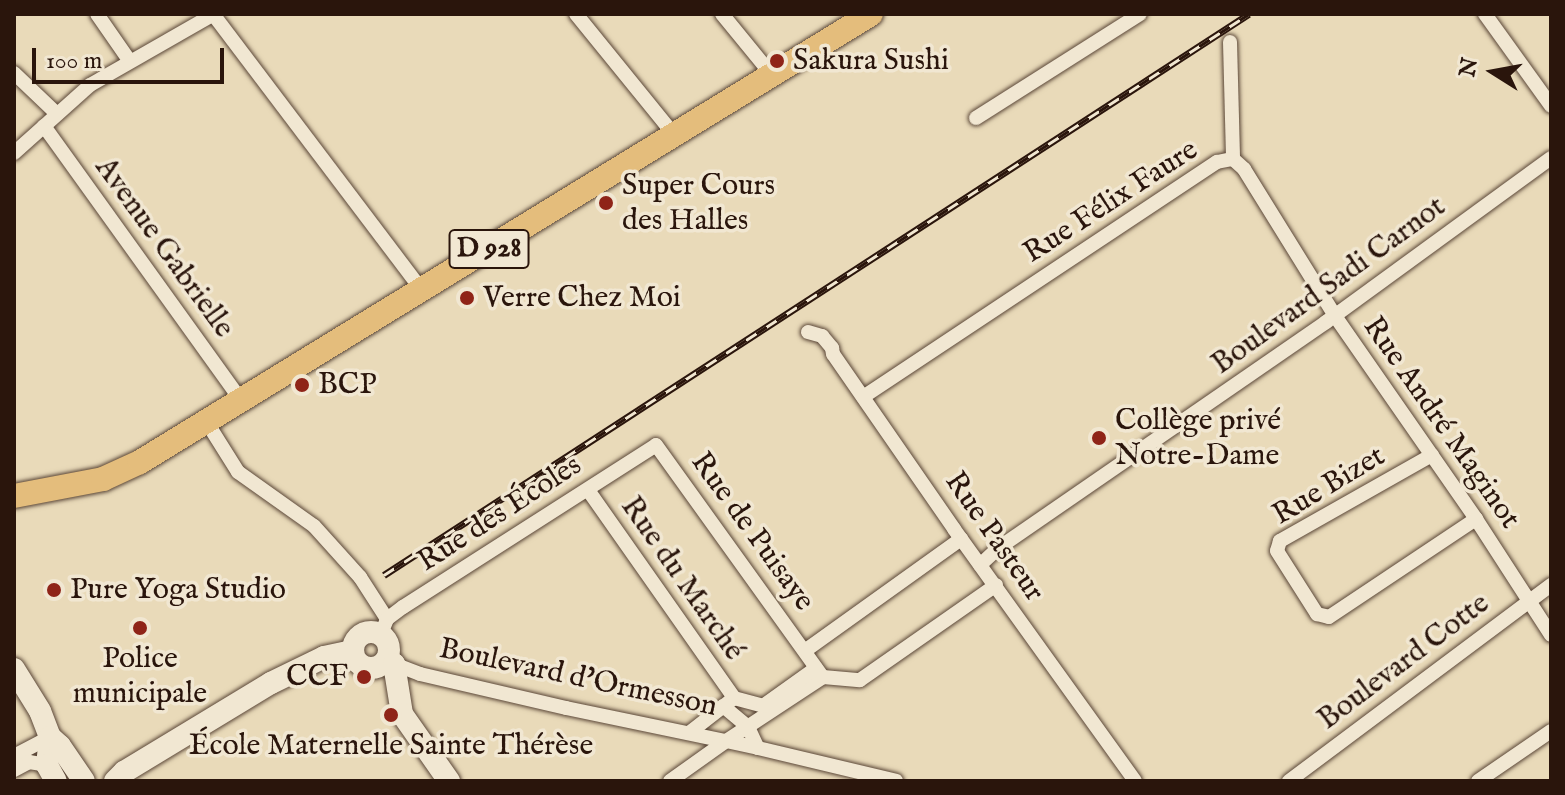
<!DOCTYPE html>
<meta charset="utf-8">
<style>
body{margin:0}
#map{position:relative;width:1565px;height:795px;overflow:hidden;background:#e9dab9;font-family:"IM FELL English",serif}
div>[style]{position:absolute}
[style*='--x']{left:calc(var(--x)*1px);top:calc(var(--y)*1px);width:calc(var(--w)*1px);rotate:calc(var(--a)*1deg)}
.roads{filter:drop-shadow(0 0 2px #5a4637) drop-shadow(0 0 2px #5a4637)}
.minor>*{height:14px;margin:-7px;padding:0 7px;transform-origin:7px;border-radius:7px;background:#f1e7d2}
.secondary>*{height:22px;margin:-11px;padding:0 11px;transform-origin:11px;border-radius:11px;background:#f1e7d2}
.secondary>.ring{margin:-11px;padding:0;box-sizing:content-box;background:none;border:22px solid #f1e7d2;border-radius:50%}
.primary>*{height:24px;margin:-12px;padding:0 12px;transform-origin:12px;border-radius:12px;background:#e4bd7c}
.rail>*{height:7px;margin-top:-3.5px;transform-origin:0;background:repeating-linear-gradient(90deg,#f1e7d2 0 12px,#2a150c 0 24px);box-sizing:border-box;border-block:2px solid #2a150c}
.dots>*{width:22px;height:22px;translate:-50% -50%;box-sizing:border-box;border:4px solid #f1e7d2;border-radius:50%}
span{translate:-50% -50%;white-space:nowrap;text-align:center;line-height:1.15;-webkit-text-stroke:7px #f1e7d2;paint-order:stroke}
.shield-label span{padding:2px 6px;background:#f1e7d2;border:2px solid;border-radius:6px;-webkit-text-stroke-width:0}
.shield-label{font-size:28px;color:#2a150c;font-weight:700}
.poi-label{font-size:30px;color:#2a150c}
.left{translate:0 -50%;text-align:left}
.right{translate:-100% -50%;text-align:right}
.street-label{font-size:30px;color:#2a150c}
.frame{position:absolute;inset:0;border:16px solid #2a150c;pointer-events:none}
.north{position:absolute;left:1453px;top:32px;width:80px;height:80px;-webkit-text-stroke:6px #f1e7d2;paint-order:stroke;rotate:281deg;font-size:22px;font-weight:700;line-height:32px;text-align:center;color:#2a150c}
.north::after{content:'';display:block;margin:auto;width:28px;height:36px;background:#2a150c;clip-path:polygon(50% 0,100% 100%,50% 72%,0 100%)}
.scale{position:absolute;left:32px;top:48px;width:192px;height:36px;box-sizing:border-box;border:4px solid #2a150c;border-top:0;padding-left:10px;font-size:24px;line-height:28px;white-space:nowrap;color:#2a150c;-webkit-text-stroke:6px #f1e7d2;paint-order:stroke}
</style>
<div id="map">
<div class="roads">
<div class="minor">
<div style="--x:97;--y:14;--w:56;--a:55.2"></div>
<div style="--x:213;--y:14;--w:346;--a:52.9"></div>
<div style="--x:576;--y:14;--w:157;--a:50.9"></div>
<div style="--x:722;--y:14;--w:79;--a:50.7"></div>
<div style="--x:1485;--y:14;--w:113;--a:54.3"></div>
<div style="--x:1230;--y:42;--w:117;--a:88.5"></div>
<div style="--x:14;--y:73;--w:58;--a:43.6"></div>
<div style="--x:976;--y:118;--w:194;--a:-32.4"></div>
<div style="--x:44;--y:126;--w:337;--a:54.3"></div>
<div style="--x:14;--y:153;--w:102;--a:-41.8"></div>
<div style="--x:90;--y:85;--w:143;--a:-29.8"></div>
<div style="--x:808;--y:332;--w:15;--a:16"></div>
<div style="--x:822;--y:336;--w:16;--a:50"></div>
<div style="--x:832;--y:348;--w:6;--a:81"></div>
<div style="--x:833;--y:354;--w:213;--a:55.3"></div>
<div style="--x:954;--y:529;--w:310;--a:54.3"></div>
<div style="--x:863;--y:397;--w:425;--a:-33.6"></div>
<div style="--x:1217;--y:162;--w:16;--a:-11"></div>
<div style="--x:1233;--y:159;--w:15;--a:42"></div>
<div style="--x:1244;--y:169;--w:173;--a:58.2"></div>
<div style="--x:1335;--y:316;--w:247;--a:55.2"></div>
<div style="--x:1476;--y:519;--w:138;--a:57.1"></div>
<div style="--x:206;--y:421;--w:60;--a:57.9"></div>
<div style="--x:238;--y:472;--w:93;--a:35.4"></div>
<div style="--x:314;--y:526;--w:69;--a:48"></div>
<div style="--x:360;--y:577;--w:50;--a:57.3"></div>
<div style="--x:1432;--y:455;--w:175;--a:150.5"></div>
<div style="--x:1280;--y:541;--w:10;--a:107"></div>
<div style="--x:1277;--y:551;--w:75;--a:57.6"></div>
<div style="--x:1317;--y:614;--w:12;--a:14"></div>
<div style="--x:1329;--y:617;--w:177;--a:-33.7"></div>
<div style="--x:588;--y:490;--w:254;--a:54.9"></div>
<div style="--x:980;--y:565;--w:23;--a:-43"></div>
<div style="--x:997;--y:549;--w:400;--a:-34.6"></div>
<div style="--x:1326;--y:322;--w:278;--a:-36.1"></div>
<div style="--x:381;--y:634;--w:16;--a:-68"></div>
<div style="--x:387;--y:619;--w:20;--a:-37"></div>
<div style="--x:403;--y:607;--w:300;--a:-32.6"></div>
<div style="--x:656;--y:445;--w:286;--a:54.3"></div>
<div style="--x:806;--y:650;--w:191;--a:-35.6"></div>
<div style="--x:394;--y:664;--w:28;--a:21"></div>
<div style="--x:420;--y:674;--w:150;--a:13.1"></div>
<div style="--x:566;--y:708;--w:163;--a:11.7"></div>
<div style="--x:726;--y:741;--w:116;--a:-33.4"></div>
<div style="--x:823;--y:677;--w:37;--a:5"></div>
<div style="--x:860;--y:680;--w:166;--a:-34.9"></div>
<div style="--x:723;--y:706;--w:33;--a:40"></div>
<div style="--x:748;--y:727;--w:23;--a:65"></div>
<div style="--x:758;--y:748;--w:142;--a:13.4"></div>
<div style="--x:689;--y:733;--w:57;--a:-37.9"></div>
<div style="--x:734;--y:698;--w:30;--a:15"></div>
<div style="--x:763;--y:706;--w:65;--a:-35.6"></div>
<div style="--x:14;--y:756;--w:41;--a:-27.8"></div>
<div style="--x:14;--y:770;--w:17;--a:-28"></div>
<div style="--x:29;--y:762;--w:18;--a:9"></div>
<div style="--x:670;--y:781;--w:69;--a:-35.5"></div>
<div style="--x:726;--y:741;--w:33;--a:12"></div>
<div style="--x:1289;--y:781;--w:327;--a:-36.8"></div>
<div style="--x:1478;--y:781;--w:88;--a:-34.4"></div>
</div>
<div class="secondary">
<div class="ring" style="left:353px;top:632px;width:14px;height:14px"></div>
<div style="--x:387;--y:659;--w:9;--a:36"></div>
<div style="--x:394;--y:664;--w:51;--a:80.9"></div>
<div style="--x:402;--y:714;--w:82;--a:55"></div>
<div style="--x:14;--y:669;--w:49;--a:58.2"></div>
<div style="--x:40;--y:711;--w:28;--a:69"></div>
<div style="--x:50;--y:737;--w:28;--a:96"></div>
<div style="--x:47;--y:765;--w:18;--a:61"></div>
<div style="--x:50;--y:737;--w:13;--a:42"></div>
<div style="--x:60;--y:746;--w:42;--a:55.6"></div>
<div style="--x:115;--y:781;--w:13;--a:-45"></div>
<div style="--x:124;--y:772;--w:172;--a:-31.2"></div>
<div style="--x:271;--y:683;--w:59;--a:-26.1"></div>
<div style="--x:324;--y:657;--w:30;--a:-12"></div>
</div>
<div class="primary">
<div style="--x:14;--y:496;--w:91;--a:-10.8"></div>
<div style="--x:103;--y:479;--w:41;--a:-24.7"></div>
<div style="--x:140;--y:462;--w:857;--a:-31.5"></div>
</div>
</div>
<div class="rail">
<div style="--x:384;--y:575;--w:1031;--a:-32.97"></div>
</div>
<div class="dots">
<div style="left:777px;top:61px;background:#8f2418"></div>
<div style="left:606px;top:203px;background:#8f2418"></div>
<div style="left:467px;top:298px;background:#8f2418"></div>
<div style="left:302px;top:385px;background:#8f2418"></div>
<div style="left:1099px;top:438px;background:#8f2418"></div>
<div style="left:54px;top:590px;background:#8f2418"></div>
<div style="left:140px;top:628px;background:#8f2418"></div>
<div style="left:364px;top:677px;background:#8f2418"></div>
<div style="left:391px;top:715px;background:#8f2418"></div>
</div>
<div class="shield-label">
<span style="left:489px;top:249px">D 928</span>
</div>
<div class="poi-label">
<span class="left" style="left:793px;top:61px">Sakura Sushi</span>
<span class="left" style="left:622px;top:203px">Super Cours<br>des Halles</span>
<span class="left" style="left:483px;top:298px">Verre Chez Moi</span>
<span class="left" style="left:318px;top:385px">BCP</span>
<span class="left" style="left:1115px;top:438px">Collège privé<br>Notre-Dame</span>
<span class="left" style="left:70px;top:590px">Pure Yoga Studio</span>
<span style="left:140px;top:676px">Police<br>municipale</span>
<span class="right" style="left:348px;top:677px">CCF</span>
<span style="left:391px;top:746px">École Maternelle Sainte Thérèse</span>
</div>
<div class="street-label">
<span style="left:1111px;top:202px;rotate:-33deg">Rue Félix Faure</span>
<span style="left:164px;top:248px;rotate:54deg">Avenue Gabrielle</span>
<span style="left:1329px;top:286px;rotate:-36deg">Boulevard Sadi Carnot</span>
<span style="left:1441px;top:423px;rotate:55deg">Rue André Maginot</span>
<span style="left:1329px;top:486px;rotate:-31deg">Rue Bizet</span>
<span style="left:500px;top:514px;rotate:-33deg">Rue des Écoles</span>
<span style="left:752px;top:532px;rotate:54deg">Rue de Puisaye</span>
<span style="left:994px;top:537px;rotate:55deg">Rue Pasteur</span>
<span style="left:682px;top:579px;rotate:55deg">Rue du Marché</span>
<span style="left:1404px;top:662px;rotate:-37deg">Boulevard Cotte</span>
<span style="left:578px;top:678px;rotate:12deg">Boulevard d'Ormesson</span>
</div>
<div class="frame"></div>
<div class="north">N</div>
<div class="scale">100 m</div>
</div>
